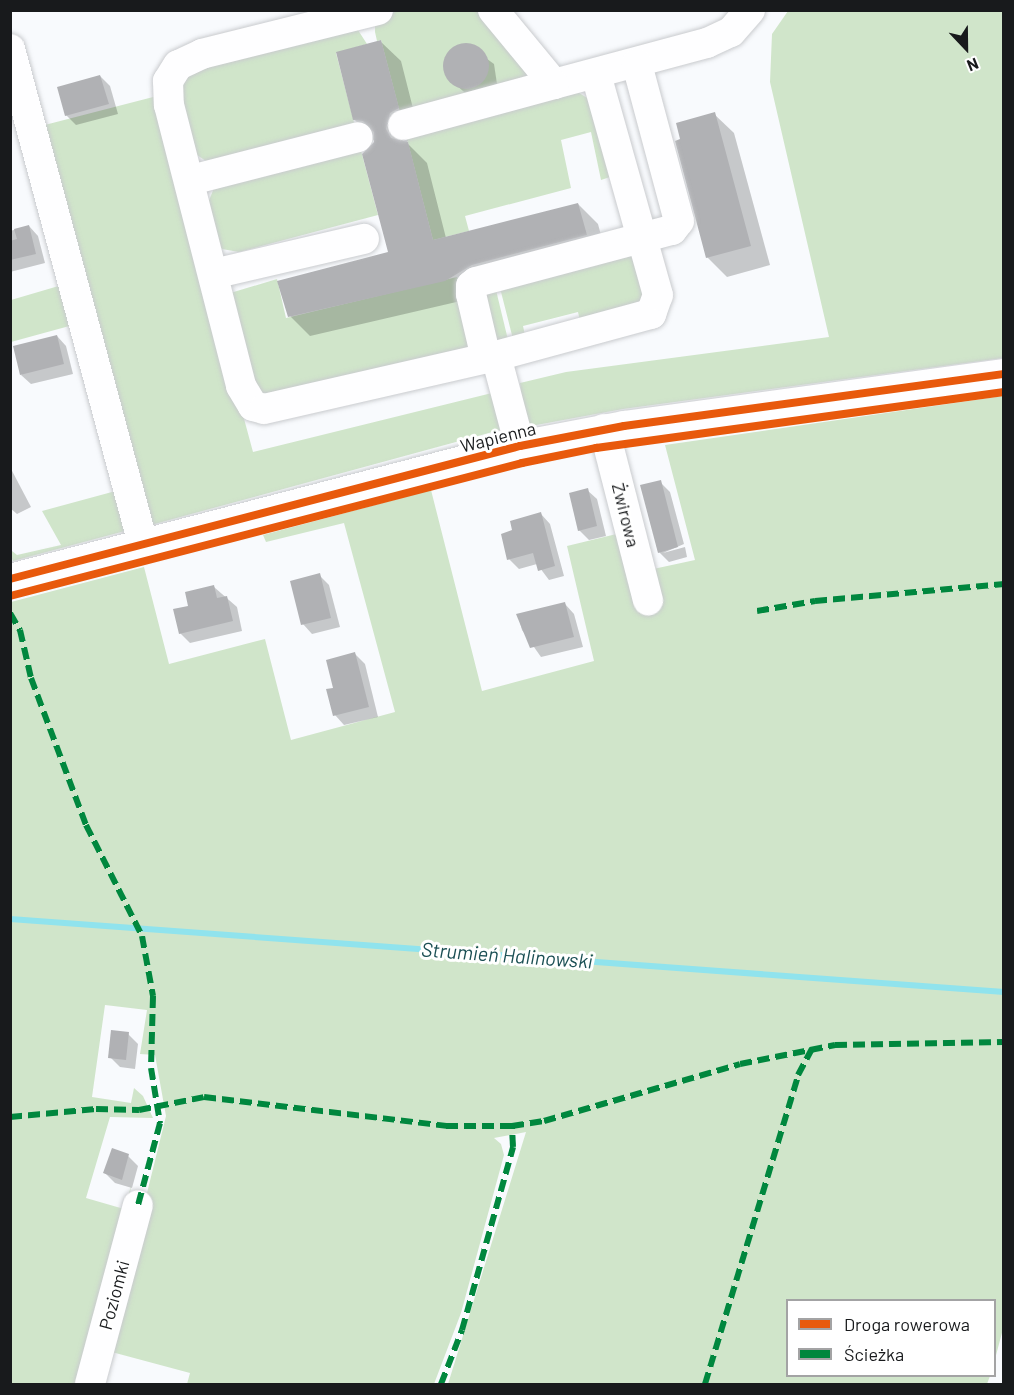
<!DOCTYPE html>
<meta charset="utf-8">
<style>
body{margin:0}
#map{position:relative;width:1014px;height:1395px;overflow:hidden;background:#f8fafd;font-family:Barlow,sans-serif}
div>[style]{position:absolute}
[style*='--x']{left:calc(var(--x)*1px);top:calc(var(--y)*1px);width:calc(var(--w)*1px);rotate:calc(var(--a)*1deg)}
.green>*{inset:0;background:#d0e5ca}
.shadow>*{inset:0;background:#0003}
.stream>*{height:6px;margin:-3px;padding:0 3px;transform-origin:3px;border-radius:3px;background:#90e3ed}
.building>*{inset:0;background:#b0b1b4}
.round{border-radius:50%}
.roads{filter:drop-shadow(0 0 2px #c9cbce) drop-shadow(0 0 2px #c9cbce)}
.minor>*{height:30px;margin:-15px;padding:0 15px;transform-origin:15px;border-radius:15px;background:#fefeff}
.quiet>*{height:6px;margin-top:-3px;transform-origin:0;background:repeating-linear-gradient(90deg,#00873e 0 12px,transparent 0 18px)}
.cycleway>*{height:8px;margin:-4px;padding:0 4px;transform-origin:4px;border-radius:4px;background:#e8590c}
span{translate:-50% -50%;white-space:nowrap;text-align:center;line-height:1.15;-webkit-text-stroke:6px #fff;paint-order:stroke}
.street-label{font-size:18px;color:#181a1c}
.water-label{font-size:20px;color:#1b4f54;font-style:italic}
.frame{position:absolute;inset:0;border:12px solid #181a1c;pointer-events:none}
.legend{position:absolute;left:786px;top:1299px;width:210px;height:78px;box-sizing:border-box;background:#fff;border:2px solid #a3a3a4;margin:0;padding:8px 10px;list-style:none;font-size:18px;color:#181a1c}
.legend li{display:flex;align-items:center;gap:12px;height:30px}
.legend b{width:30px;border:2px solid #a3a3a4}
.north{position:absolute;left:936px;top:18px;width:60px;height:60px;-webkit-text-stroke:4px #fff;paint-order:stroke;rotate:158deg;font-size:16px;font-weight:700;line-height:24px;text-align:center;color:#181a1c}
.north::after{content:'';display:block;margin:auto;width:21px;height:27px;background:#181a1c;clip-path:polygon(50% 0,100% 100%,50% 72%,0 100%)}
</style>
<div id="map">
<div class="green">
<div style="clip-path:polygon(400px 11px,484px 11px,530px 78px,402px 120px,381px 40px,377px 41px,375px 32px,375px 24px,386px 14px)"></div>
<div style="clip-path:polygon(788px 11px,1003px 11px,1003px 358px,623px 409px,531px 426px,524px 420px,520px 383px,566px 372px,829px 337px,770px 82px,772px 34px)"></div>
<div style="clip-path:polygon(356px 27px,367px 44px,336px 53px,356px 130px,206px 161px,197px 155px,176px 87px,186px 70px)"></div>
<div style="clip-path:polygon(576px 91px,592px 101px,610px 177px,601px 180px,591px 132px,561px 140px,571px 188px,465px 216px,469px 231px,433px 240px,405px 131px)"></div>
<div style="clip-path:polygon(157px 96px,253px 452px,496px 392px,500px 430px,151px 525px,37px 127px)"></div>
<div style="clip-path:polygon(359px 143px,378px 215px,239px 252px,222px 249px,213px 240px,206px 208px,214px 188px)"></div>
<div style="clip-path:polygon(629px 255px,635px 258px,646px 292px,637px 308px,580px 321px,578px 312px,523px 326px,525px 335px,514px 343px,499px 284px)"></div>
<div style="clip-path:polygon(457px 277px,477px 352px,259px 395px,227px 294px,277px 279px,286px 318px)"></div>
<div style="clip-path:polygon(62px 285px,73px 325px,11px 342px,11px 300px)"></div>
<div style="clip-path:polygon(495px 286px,509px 344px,492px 348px,478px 290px)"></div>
<div style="clip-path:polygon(1003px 396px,1003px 1329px,995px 1359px,994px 1300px,788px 1300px,788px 1376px,990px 1376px,987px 1384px,448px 1384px,526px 1132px,494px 1138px,501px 1144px,504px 1155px,461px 1313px,434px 1384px,187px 1384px,190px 1373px,108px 1351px,166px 1116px,155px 1055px,140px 1054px,147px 1010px,105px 1005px,92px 1097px,131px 1103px,134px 1088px,143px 1096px,153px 1118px,110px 1117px,86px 1198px,124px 1209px,131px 1186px,127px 1218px,80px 1384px,11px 1384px,11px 602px,144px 567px,169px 664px,265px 639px,291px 740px,395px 712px,344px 523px,266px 542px,263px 535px,431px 490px,482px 691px,594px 661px,567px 546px,633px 530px,644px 571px,695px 560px,665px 445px)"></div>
<div style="clip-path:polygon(123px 489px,125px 531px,13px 561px,11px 557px,12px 551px,17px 555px,61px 545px,42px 511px)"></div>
</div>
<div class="shadow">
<div style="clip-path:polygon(381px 42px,401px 61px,418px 128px,410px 133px,407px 143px,427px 163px,446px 238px,578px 204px,598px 224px,606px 254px,465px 300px,310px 336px,290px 316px,390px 253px,376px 143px,355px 120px)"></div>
<div style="clip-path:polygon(468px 45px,494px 64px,497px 84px,470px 97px,449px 79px,446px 60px,454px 48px)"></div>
<div style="clip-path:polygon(100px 76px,110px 86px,118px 114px,76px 125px,66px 115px)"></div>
<div style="clip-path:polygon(714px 114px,734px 133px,770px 265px,727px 277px,707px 257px)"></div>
<div style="clip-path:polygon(29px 226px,38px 236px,45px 263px,10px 272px,10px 231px)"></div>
<div style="clip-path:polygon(57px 336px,66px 346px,73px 374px,31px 384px,21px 375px)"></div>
<div style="clip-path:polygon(10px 467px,31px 507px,17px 514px,10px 508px)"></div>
<div style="clip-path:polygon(660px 482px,670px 492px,684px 544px,663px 553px,685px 547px,687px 557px,669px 562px,659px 552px)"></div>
<div style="clip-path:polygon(587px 490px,597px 499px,606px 536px,589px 540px,579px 530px)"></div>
<div style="clip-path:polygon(541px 514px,550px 524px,564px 576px,549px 580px,537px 564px,519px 569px,509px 559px)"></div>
<div style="clip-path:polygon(319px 575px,329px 585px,340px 627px,312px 634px,303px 624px)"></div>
<div style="clip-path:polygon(214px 587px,237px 607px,242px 631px,190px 643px,180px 633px,190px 607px)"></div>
<div style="clip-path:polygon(565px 604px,574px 614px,583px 647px,541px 657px,522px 630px,518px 615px)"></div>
<div style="clip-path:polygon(355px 654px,365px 664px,378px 717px,344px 725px,335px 715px,335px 689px)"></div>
<div style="clip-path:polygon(128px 1034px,138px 1044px,135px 1069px,120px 1067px,110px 1057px)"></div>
<div style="clip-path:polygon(128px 1156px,138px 1166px,132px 1188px,115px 1183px,105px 1173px)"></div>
</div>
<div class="stream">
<div style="--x:10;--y:919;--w:997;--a:4.2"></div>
</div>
<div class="building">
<div style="clip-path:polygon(381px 40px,399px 108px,390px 113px,386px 129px,391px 138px,408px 142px,433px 240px,578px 203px,587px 235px,472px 265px,445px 281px,288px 317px,277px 281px,388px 252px,362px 154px,374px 142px,374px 132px,363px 121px,353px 120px,336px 52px)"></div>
<div class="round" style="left:443px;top:43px;width:46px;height:46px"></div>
<div style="clip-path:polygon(100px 75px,109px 104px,65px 116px,57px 87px)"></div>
<div style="clip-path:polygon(715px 112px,751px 246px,706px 258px,675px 141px,680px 139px,676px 123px)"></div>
<div style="clip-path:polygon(29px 225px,36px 254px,10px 260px,10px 241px,17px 239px,14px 229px)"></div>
<div style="clip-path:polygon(57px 335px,64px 364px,20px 375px,13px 346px)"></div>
<div style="clip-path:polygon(661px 480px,678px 547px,658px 553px,640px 485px)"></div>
<div style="clip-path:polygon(588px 488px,597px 526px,578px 531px,569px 493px)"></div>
<div style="clip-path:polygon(541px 512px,555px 566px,538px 571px,533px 553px,507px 560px,501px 534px,512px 530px,510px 521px)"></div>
<div style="clip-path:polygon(320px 573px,331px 618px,301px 625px,290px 581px)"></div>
<div style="clip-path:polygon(214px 585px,217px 598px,227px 596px,233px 621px,179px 634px,173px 609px,188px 606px,185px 592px)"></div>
<div style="clip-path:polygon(565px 602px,574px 637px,530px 648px,516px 614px)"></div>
<div style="clip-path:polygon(355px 652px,369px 707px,333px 716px,326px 689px,333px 688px,326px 660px)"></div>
<div style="clip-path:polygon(111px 1030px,129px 1032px,126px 1060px,108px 1058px)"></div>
<div style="clip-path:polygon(112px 1148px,129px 1154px,122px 1180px,103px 1173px)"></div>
</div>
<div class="roads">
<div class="minor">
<div style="--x:378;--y:10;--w:181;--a:166"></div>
<div style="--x:202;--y:54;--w:26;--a:155"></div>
<div style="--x:178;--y:65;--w:19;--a:122"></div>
<div style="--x:168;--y:81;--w:24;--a:88"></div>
<div style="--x:169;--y:105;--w:290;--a:75.6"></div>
<div style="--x:241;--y:386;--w:23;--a:59"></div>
<div style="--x:253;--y:406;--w:11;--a:15"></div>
<div style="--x:264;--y:409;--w:238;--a:-12.9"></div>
<div style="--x:496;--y:356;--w:161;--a:-15.2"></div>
<div style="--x:651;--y:314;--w:20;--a:-70"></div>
<div style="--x:658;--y:295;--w:229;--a:-105.7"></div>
<div style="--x:493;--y:10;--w:96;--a:50.5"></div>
<div style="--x:554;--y:84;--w:158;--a:-15"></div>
<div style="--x:707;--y:43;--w:26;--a:-25"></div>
<div style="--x:731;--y:32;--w:29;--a:-49"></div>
<div style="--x:10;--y:49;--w:513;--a:74.96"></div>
<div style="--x:403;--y:125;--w:156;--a:-15.2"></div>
<div style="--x:191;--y:180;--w:172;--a:-14.4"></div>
<div style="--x:213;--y:274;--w:155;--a:-13.1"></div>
<div style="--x:496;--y:356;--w:93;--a:75.1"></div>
<div style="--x:486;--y:358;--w:66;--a:-103.2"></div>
<div style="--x:471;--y:294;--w:8;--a:-90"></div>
<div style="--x:471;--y:286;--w:6;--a:-39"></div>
<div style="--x:476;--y:282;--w:203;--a:-14.9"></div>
<div style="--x:672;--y:230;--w:11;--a:-52"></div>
<div style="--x:679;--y:221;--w:163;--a:-105"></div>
<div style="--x:604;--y:429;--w:177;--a:75.6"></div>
<div style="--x:10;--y:579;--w:527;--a:-14.62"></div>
<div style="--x:520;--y:446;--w:106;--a:-10.9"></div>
<div style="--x:624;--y:426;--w:384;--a:-7.8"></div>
<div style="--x:90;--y:1384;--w:185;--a:-75"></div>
</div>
</div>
<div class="quiet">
<div style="--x:757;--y:611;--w:59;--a:-9.8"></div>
<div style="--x:815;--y:601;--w:190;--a:-5.1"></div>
<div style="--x:10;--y:613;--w:20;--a:60"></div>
<div style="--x:20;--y:630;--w:49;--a:77.1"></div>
<div style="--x:31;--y:678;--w:157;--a:69.5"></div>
<div style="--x:86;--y:825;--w:124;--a:63.2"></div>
<div style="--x:142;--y:936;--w:61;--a:79.6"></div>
<div style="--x:153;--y:996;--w:72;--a:91.6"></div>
<div style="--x:151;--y:1068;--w:56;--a:80.7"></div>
<div style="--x:160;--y:1123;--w:85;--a:105"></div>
<div style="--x:10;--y:1117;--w:86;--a:-5.3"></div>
<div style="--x:96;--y:1109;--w:43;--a:1.3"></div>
<div style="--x:139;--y:1110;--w:66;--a:-11.3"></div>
<div style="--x:204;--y:1097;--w:244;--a:6.8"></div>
<div style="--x:446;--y:1126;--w:66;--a:0"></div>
<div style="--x:512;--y:1126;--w:32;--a:-9"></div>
<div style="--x:544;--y:1121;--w:204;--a:-16.2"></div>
<div style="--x:740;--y:1064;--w:97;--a:-11.3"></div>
<div style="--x:835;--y:1045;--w:169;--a:-1"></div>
<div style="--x:441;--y:1384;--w:58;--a:-68.7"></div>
<div style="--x:462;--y:1330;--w:190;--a:-74.4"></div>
<div style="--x:513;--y:1147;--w:21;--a:-93"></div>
<div style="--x:705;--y:1384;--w:323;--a:-73.2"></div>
<div style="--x:798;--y:1075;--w:30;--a:-62"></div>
</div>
<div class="cycleway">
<div style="--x:10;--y:579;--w:527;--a:-14.62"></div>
<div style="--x:520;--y:446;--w:106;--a:-10.9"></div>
<div style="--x:624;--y:426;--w:384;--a:-7.8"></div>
<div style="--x:10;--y:596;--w:529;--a:-14.56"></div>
<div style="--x:522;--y:463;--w:76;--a:-11.5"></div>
<div style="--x:596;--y:448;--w:412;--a:-7.8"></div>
</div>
<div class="street-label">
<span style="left:498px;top:437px;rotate:-14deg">Wapienna</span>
<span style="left:626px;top:515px;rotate:76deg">Żwirowa</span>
<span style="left:114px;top:1295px;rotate:-75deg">Poziomki</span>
</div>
<div class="water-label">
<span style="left:507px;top:955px;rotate:4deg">Strumień Halinowski</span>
</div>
<div class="frame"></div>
<ul class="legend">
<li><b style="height:8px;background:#e8590c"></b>Droga rowerowa</li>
<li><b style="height:8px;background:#00873e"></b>Ścieżka</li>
</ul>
<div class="north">N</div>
</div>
